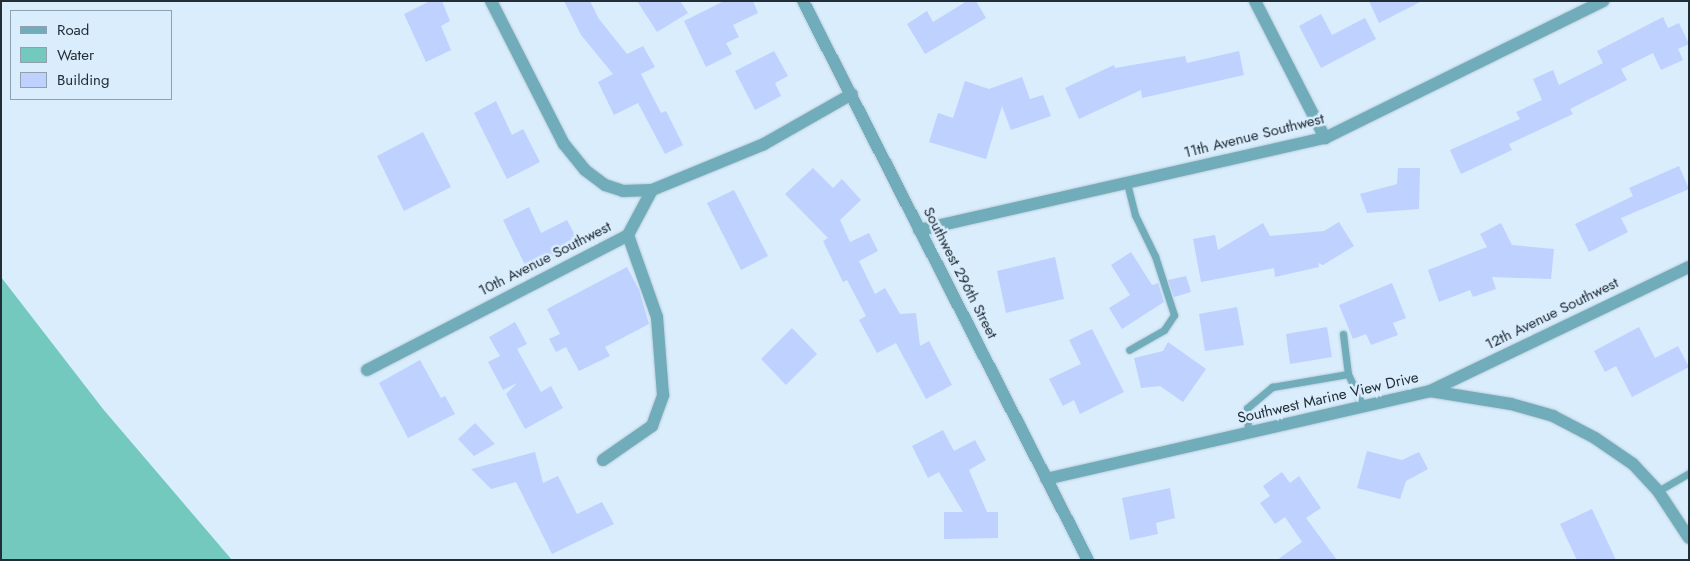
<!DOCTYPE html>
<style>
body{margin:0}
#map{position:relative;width:1690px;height:561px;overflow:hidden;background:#daedfc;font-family:Jost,sans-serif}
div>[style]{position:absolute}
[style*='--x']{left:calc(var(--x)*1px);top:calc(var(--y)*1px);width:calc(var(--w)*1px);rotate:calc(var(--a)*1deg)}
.water>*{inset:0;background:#74c9bf}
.building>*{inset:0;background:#bed1ff}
.roads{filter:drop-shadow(0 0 1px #b9cbd9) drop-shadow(0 0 1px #b9cbd9)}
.service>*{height:7px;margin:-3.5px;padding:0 3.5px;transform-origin:3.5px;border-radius:3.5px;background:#70acb9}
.minor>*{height:12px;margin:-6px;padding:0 6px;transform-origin:6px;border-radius:6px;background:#70acb9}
span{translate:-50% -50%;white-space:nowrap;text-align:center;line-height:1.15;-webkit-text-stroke:5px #daedfc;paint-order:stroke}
.street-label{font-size:15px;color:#222e37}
.frame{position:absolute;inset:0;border:2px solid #222e37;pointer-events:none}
.legend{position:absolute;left:10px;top:10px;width:162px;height:90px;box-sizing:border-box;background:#daedfc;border:1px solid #90a1ad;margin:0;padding:6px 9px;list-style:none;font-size:15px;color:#222e37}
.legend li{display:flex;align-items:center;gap:10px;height:25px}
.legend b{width:25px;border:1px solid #90a1ad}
</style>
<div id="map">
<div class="water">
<div style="clip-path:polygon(1px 277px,103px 409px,232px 560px,1px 560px)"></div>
</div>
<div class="building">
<div style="clip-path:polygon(430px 1px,442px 1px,450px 21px,441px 26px,451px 50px,426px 62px,404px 14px)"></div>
<div style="clip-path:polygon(564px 1px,590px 1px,599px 19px,627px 54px,643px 46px,655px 67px,641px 74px,661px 113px,666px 111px,683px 145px,665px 154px,638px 103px,614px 115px,598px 82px,613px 74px,581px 35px)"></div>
<div style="clip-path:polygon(637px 1px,680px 1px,688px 13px,657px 32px)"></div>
<div style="clip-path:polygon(724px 1px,753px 1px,758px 13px,733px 25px,739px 37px,726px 43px,732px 54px,706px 67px,684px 21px)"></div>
<div style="clip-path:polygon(967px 1px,976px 1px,986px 18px,925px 54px,907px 24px,927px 11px,933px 22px)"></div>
<div style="clip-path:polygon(1369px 1px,1422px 1px,1379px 23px)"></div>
<div style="clip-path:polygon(1321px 14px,1332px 35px,1365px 18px,1376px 39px,1321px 68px,1299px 26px)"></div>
<div style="clip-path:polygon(1663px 17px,1668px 28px,1679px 23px,1689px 44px,1678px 49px,1683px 60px,1661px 70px,1653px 53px,1621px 69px,1627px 80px,1570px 109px,1573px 114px,1509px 144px,1512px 150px,1461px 174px,1450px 150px,1520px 119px,1516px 112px,1542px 100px,1533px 79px,1553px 70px,1559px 85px,1603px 63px,1597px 51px)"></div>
<div style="clip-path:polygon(774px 51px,788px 76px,775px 83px,781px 96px,755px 110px,735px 71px)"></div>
<div style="clip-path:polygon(1239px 51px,1244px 75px,1142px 98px,1141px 90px,1079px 119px,1065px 88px,1114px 65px,1115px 68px,1185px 56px,1187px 63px)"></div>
<div style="clip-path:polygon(1022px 77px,1030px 99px,1043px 95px,1051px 116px,1011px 130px,1002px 106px,986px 159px,929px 142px,938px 113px,953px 118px,965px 81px,989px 89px)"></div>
<div style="clip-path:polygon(496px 101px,512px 135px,523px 129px,540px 162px,507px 179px,474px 113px)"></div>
<div style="clip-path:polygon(423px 132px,451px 187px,404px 211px,377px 156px)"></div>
<div style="clip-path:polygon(1679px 166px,1689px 189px,1621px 218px,1628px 232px,1589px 252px,1575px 224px,1633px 196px,1629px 188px)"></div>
<div style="clip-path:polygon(813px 168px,833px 188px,842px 179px,861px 200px,840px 220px,850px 242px,869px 233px,878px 251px,859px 261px,875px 294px,885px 288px,900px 314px,916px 313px,920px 346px,929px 341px,952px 385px,926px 399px,896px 343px,877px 353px,859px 320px,866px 316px,847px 280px,843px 282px,823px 241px,828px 238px,785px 194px)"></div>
<div style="clip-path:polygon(1398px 168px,1420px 168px,1419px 209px,1367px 213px,1360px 194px,1397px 184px)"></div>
<div style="clip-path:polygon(734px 190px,768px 256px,741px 270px,707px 203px)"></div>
<div style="clip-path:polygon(529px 207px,541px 233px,567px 220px,580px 245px,528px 271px,503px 220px)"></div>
<div style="clip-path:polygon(1339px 222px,1354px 246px,1323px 265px,1318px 263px,1319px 267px,1275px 277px,1274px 268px,1201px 282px,1193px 239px,1215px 235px,1218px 250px,1263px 223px,1270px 236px,1324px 231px)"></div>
<div style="clip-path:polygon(1501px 223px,1512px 245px,1554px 249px,1551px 279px,1492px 277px,1496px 289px,1473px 297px,1470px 290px,1439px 302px,1428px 270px,1487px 247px,1480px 234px)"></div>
<div style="clip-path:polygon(1131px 252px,1152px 285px,1158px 283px,1164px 302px,1122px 329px,1109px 308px,1130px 295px,1111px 265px)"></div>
<div style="clip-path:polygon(1055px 257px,1064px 299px,1006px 313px,997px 271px)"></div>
<div style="clip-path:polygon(627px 267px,639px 290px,649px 324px,605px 347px,610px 356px,579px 371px,566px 347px,556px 352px,549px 339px,560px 334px,547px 309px)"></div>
<div style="clip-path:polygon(1186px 276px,1191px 292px,1174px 297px,1168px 280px)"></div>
<div style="clip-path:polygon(1392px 283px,1406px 318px,1393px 323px,1398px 335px,1371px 345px,1366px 334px,1353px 339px,1339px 305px)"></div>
<div style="clip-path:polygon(1237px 307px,1244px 345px,1205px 351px,1199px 314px)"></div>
<div style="clip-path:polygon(515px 322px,527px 344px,517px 349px,541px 392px,551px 386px,563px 408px,525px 429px,506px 394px,517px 383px,503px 390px,488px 362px,500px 356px,489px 337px)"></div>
<div style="clip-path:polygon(1327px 327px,1332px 357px,1290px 364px,1286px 334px)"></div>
<div style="clip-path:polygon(1639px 327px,1655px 358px,1678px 346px,1689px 367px,1632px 397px,1616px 366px,1605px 372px,1594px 351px)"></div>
<div style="clip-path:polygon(792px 328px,817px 354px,786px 385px,761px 359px)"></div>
<div style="clip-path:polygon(1092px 329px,1124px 392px,1080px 414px,1074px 400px,1063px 406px,1049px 379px,1081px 364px,1069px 340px)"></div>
<div style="clip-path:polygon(1168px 342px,1206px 369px,1183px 402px,1160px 386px,1141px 388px,1134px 358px,1163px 351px)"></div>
<div style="clip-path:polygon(420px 360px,441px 398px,445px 396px,455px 414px,408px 438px,379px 383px)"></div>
<div style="clip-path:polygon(475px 423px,495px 444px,474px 456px,458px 439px)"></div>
<div style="clip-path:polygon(943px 430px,954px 451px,975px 440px,986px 460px,969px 470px,987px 512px,998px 512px,998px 538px,944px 539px,944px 512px,963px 512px,939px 472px,928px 478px,912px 446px)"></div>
<div style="clip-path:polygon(1367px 451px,1402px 460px,1419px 452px,1428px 469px,1406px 481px,1400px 499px,1357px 488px)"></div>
<div style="clip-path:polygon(535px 452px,543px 483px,558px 476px,577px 514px,602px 502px,614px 524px,552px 554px,516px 482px,491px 489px,471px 469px)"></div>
<div style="clip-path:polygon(1282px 472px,1290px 483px,1299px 476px,1321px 508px,1306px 518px,1337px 560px,1277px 560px,1302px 542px,1285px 517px,1275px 524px,1260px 503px,1270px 496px,1263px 486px)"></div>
<div style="clip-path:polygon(1170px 488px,1175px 518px,1156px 523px,1158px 534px,1130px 540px,1122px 498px)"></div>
<div style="clip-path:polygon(1592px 509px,1616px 560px,1577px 560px,1560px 524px)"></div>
</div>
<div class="roads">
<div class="service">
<div style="--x:1127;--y:183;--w:33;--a:76"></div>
<div style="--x:1135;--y:215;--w:46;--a:64"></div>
<div style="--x:1155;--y:256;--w:62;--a:72.1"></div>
<div style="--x:1174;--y:315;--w:18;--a:124"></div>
<div style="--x:1164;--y:330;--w:40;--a:150.3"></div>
<div style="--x:1343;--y:334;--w:40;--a:82.9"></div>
<div style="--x:1248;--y:432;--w:24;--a:-92"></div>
<div style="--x:1247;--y:408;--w:33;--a:-40"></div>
<div style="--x:1272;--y:387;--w:77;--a:-9.7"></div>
<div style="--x:1348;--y:374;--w:35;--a:65"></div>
<div style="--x:1658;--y:491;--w:36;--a:-30"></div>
</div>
<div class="minor">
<div style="--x:491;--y:1;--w:161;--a:63"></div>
<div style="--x:564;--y:144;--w:33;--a:51"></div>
<div style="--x:585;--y:170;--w:25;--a:37"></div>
<div style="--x:605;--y:185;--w:19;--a:18"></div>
<div style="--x:623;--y:191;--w:29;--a:-2"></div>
<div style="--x:803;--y:1;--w:627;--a:62.99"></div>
<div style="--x:1255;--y:1;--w:154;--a:62.9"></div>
<div style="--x:919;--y:230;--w:416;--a:-12.8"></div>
<div style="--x:1325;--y:138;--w:310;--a:-26.2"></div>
<div style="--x:367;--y:370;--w:294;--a:-27.3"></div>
<div style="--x:628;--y:235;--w:51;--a:-61.9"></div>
<div style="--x:652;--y:190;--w:121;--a:-22.3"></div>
<div style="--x:764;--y:144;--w:101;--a:-29.6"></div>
<div style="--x:1430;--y:391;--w:287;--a:-25.6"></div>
<div style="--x:603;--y:460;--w:60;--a:-34.8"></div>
<div style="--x:652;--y:426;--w:33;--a:-70"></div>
<div style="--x:663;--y:395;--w:78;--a:-94.4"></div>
<div style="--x:657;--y:317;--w:87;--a:-109.5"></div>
<div style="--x:1046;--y:479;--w:394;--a:-12.9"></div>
<div style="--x:1430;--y:391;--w:82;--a:9.1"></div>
<div style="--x:1511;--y:404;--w:44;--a:15.9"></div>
<div style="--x:1553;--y:416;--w:47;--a:27.6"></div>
<div style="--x:1595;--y:438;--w:46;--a:34.4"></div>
<div style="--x:1633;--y:464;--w:37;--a:47"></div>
<div style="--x:1658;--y:491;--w:56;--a:56.6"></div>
</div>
</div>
<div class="street-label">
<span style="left:1254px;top:136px;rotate:-14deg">11th Avenue Southwest</span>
<span style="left:545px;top:259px;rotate:-27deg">10th Avenue Southwest</span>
<span style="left:960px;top:273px;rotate:63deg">Southwest 296th Street</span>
<span style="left:1552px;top:314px;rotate:-26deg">12th Avenue Southwest</span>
<span style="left:1328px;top:398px;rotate:-13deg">Southwest Marine View Drive</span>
</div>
<div class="frame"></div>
<ul class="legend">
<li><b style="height:6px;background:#70acb9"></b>Road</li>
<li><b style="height:14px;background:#74c9bf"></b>Water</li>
<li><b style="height:14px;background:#bed1ff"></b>Building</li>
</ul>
</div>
